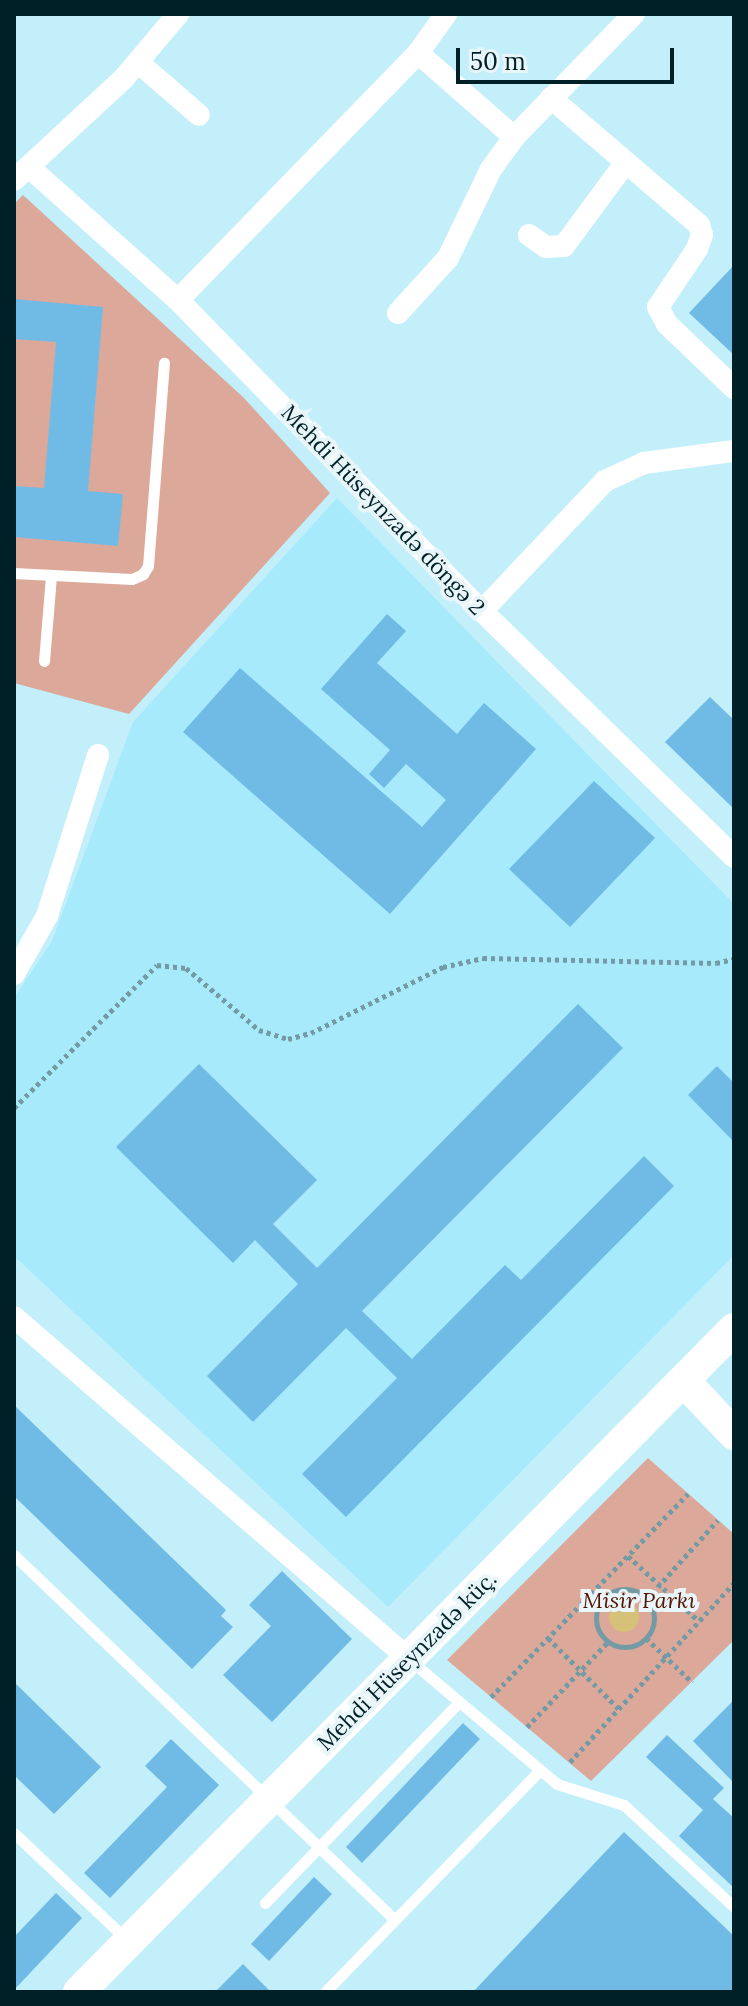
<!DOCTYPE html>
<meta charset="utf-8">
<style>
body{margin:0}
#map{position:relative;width:748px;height:2006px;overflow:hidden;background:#c3effa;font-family:Lora,serif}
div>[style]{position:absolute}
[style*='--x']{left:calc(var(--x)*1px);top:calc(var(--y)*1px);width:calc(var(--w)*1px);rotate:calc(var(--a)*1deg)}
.built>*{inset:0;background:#a6eafc}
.green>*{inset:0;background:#dca89a}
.water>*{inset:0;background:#d5c278}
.round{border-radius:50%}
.building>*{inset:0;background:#70bbe6}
.path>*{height:5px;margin-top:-2.5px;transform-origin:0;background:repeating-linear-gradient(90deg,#749ba4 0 4px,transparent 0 8px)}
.path>.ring{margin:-2.5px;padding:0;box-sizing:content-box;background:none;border:5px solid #749ba4;border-radius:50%}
.lane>*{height:11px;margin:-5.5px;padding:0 5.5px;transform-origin:5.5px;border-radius:5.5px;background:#fff}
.street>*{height:22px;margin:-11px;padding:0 11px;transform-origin:11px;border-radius:11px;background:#fff}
.secondary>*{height:32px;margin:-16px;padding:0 16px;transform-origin:16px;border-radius:16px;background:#fff}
span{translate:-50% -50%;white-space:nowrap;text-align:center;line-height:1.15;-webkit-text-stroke:8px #e8f6fa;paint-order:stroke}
.street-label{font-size:22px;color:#002027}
.park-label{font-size:22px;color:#571402;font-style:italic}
.frame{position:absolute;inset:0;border:16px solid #002027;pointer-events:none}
.scale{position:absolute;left:456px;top:48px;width:218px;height:36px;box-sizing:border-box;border:4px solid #002027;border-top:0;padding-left:10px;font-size:24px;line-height:28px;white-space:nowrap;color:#002027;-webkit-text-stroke:6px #e8f6fa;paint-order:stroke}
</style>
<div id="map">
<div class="built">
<div style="clip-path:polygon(337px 498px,734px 904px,734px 1255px,388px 1607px,14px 1256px,14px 998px,52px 941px,133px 722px)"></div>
</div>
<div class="green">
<div style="clip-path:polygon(23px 195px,244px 398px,330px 493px,129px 714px,14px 683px,14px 204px)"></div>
<div style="clip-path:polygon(648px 1458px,734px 1534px,734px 1640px,591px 1781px,447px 1660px)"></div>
</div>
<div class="water">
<div class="round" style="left:609px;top:1602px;width:30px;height:30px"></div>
</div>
<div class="building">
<div style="clip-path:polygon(734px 265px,734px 355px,689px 313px)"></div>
<div style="clip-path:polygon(14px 299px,103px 307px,88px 491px,123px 494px,118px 546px,14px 537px,14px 486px,44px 488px,56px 342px,14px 339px)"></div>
<div style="clip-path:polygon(387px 614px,406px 631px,377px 663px,457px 734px,484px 703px,536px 749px,390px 914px,183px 732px,240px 668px,422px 827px,446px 800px,406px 764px,384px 788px,369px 774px,390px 750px,321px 689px)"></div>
<div style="clip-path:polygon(710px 697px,734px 720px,734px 809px,665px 742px)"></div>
<div style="clip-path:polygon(594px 781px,655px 838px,570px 927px,509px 869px)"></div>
<div style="clip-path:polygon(578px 1004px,623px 1048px,362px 1311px,412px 1359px,505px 1265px,521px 1280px,644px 1156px,674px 1186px,346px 1517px,302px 1474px,397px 1378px,346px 1328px,253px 1422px,207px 1376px,298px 1284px,255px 1240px,233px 1263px,116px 1147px,199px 1064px,317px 1180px,273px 1224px,317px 1268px)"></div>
<div style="clip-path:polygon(717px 1066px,734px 1083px,734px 1142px,688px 1095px)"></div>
<div style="clip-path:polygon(14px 1405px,226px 1610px,221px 1616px,233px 1627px,192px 1669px,14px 1496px)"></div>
<div style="clip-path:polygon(282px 1571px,352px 1639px,272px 1722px,223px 1675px,271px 1626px,249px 1605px)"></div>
<div style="clip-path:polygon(14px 1682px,101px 1767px,54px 1814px,14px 1775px)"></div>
<div style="clip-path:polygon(734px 1700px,734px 1783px,693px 1741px)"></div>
<div style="clip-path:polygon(463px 1723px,480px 1739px,362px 1863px,346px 1847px)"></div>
<div style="clip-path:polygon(667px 1735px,724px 1788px,713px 1799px,734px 1818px,734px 1888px,679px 1836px,703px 1810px,646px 1757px)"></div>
<div style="clip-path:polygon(171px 1739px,219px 1785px,110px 1898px,84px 1873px,167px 1787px,145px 1766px)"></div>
<div style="clip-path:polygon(624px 1832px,734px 1936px,734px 1992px,473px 1992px)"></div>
<div style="clip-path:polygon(314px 1877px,332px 1894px,269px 1961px,251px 1944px)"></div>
<div style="clip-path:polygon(56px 1893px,82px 1918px,14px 1990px,14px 1937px)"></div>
<div style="clip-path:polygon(243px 1964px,271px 1992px,215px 1992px)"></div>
</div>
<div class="path">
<div style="--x:14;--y:1108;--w:202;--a:-45"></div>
<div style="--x:157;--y:965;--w:29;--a:6"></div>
<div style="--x:186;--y:968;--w:96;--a:40.3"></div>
<div style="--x:259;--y:1030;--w:30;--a:17"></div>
<div style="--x:288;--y:1039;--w:24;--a:-15"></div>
<div style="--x:311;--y:1033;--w:148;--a:-26.6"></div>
<div style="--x:443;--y:967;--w:41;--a:-12.7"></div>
<div style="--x:483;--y:958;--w:233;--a:1.2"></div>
<div style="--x:716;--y:963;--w:18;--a:-13"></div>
<div style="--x:628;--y:1556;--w:96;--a:42.5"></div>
<div class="ring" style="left:596px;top:1589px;width:53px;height:53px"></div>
<div style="--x:647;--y:1599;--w:106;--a:-48.1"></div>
<div style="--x:548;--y:1638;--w:100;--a:45"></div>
<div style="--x:646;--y:1638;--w:64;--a:43.7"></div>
<div style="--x:491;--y:1697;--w:283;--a:-45.9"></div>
<div style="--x:527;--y:1727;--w:117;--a:-46.4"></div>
<div style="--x:570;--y:1762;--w:243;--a:-47.5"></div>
</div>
<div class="lane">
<div style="--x:14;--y:573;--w:118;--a:2.9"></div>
<div style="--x:132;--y:579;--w:12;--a:-24"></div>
<div style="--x:143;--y:574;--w:9;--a:-58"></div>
<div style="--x:148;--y:566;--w:204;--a:-85.5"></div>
<div style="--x:44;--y:661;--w:85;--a:-85.3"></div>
<div style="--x:14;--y:1555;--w:526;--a:43.77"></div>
<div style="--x:411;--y:1661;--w:191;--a:40.1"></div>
<div style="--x:557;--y:1784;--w:70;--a:17.4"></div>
<div style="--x:624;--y:1805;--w:150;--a:42.8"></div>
<div style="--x:14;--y:1833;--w:156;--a:43.4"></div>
<div style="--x:265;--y:1903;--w:279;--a:-46"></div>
<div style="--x:325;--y:1992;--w:308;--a:-45.9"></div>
</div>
<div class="street">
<div style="--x:418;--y:53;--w:128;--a:41.2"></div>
<div style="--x:139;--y:63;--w:79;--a:40.9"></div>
<div style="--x:551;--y:98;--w:195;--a:40.6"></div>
<div style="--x:699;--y:225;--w:10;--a:73"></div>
<div style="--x:702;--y:235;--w:15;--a:110"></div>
<div style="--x:697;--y:249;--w:70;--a:123.9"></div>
<div style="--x:658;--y:307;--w:19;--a:62"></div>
<div style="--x:667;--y:324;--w:93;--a:43.7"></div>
<div style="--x:29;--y:167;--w:200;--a:41.8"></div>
<div style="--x:178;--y:300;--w:435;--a:45.7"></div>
<div style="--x:482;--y:611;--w:352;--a:44.3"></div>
<div style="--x:14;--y:180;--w:150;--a:-42.8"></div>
<div style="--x:124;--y:78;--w:84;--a:-49.8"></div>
<div style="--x:529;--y:235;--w:21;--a:35"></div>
<div style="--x:546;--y:247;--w:18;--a:-3"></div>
<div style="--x:564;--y:246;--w:104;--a:-53.6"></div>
<div style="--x:178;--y:300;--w:344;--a:-45.8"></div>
<div style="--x:418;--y:53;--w:48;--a:-54.3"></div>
<div style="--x:398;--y:313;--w:74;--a:-47.7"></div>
<div style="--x:448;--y:258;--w:99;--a:-64.2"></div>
<div style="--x:491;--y:169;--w:39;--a:-54"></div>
<div style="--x:514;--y:137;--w:172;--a:-45.7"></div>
<div style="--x:482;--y:611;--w:179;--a:-46.6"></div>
<div style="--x:605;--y:481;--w:43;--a:-24.8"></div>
<div style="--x:644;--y:463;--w:91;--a:-7.6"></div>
<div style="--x:14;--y:974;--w:67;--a:-60.4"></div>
<div style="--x:47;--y:916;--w:169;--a:-72.4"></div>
<div style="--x:14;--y:1317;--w:521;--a:40.88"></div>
</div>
<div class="secondary">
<div style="--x:684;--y:1381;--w:73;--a:46.7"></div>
<div style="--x:79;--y:1992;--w:932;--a:-45.35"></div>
</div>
<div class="street-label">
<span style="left:383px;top:510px;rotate:46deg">Mehdi Hüseynzadə döngə 2</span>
<span style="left:407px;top:1661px;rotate:-45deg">Mehdi Hüseynzadə küç.</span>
</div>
<div class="park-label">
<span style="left:639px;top:1601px">Misir Parkı</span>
</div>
<div class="frame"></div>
<div class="scale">50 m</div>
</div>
